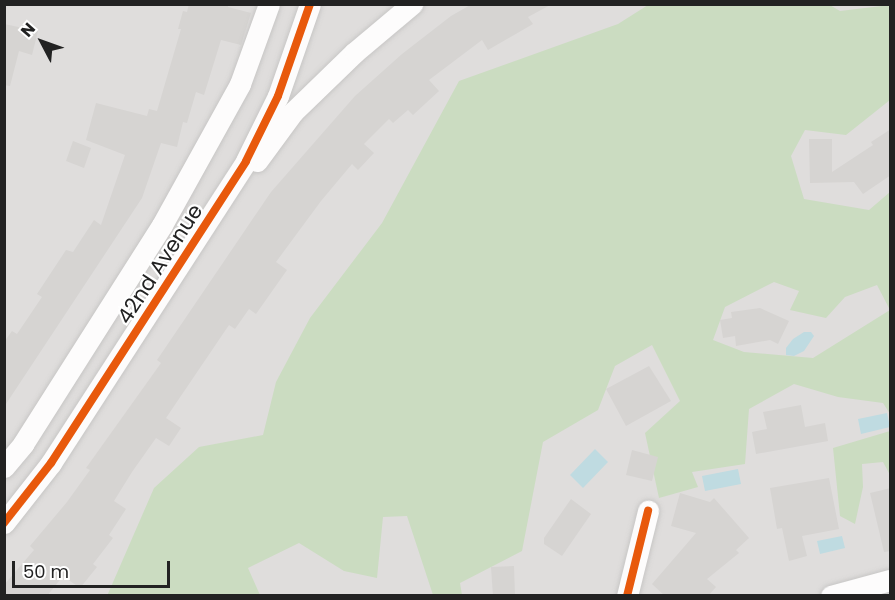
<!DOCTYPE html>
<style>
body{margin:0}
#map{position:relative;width:895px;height:600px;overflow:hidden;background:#efedeb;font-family:Poppins,sans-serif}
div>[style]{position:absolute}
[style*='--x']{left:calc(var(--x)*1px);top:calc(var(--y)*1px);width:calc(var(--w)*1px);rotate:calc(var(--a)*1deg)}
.residential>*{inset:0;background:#dfdddc}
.forest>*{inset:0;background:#cbdcc1}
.water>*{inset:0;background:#bfdbe1}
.building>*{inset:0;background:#d6d4d2}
.roads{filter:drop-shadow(0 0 2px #c7c6c5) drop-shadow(0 0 2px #c7c6c5)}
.minor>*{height:21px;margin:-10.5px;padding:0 10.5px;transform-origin:10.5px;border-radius:10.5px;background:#fdfcfc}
.cycleway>*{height:8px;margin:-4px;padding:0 4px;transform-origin:4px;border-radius:4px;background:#e8590c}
span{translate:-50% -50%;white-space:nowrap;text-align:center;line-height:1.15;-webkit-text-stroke:4.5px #fff;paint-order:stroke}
.street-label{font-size:21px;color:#222}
.frame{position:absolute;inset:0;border:6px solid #222;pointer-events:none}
.north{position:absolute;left:12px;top:12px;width:60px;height:60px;-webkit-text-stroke:4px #fff;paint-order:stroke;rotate:311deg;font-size:16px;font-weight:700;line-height:24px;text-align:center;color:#222}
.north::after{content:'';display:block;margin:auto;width:21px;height:27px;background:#222;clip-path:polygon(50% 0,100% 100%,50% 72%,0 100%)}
.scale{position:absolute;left:12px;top:561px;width:158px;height:27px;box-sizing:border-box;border:3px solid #222;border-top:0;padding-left:8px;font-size:18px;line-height:21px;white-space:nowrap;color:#222;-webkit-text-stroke:4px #fff;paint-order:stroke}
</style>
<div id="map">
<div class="residential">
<div style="clip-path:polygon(5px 5px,890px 5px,890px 595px,5px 595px)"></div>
</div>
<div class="forest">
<div style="clip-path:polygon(evenodd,828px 4px,840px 11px,890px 5px,890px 100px,846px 135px,805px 130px,791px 156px,804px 199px,869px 210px,890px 192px,890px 414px,883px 403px,838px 397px,794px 384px,749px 409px,745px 464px,692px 472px,698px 487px,659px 498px,645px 433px,680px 401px,652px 345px,615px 366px,598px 410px,543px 442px,522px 551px,460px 583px,462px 595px,433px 595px,407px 516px,383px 517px,377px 578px,344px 571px,299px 543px,248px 568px,260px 595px,107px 596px,154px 488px,199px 447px,263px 435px,276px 382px,310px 318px,382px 223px,459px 81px,618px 24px,648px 5px,828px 4px,774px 282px,799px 291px,790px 310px,826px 318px,845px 297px,877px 285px,890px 310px,813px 358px,744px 352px,713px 340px,725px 307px,774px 282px)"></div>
<div style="clip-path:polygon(890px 431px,890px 475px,883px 462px,862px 464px,863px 487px,855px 524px,840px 516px,833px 448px)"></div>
</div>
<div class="water">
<div style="clip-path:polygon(804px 332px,811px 332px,814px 336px,804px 351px,794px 356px,786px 355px,786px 348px,793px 339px)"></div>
<div style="clip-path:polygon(887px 413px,890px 427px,861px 434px,858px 419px)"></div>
<div style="clip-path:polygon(595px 449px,608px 462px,583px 488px,570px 475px)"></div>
<div style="clip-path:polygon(738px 469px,741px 484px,705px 491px,702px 476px)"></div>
<div style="clip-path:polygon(842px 536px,845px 548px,820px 554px,817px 541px)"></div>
</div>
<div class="building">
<div style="clip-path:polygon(189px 4px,228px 4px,228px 7px,251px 13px,241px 45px,221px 40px,204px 95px,196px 92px,187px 123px,183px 122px,177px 147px,161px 143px,142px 198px,4px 407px,4px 342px,12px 331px,17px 334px,42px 297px,37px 294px,66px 250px,73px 252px,94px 220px,101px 225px,125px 155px,86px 140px,96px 103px,147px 116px,149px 109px,157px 111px,181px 29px,178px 29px,183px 11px,187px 12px)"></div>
<div style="clip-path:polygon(472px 4px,552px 4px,528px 17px,533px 24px,488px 50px,482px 40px,429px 80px,439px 91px,413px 115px,408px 110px,393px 123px,389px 119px,364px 144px,374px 153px,358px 170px,352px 164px,321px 201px,276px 262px,287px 270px,256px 314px,249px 309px,235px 329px,229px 325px,166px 418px,181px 428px,169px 446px,156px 438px,132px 472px,114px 501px,126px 509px,109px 535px,113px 538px,93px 564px,97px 567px,80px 588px,63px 576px,47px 596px,4px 596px,4px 585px,34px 550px,30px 546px,67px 502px,90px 470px,86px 468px,161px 363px,157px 360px,271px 192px,355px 96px,402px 54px,451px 16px)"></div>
<div style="clip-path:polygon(4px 24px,38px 31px,32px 55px,19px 51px,10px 86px,4px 85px)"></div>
<div style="clip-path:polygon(891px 129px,891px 175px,863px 194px,854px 182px,810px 183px,809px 139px,832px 139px,832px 172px,873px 145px,871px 142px)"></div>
<div style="clip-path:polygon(73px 141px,91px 148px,84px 168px,66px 161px)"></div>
<div style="clip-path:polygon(760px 308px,789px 321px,778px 344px,770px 340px,736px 346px,735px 336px,723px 338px,720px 320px,732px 318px,731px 312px)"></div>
<div style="clip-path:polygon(649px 366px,671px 401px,626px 426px,606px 389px)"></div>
<div style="clip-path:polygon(801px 405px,805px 427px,825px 423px,828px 441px,756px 454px,752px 432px,767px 429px,763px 412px)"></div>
<div style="clip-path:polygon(632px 450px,658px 457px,652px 481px,626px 475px)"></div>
<div style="clip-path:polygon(829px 478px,839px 529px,802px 536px,807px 556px,789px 561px,782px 528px,777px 529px,770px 488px)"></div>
<div style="clip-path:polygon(891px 488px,891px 551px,884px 552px,870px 493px)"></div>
<div style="clip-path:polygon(680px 493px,710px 502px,714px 498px,749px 538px,736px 550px,739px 553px,707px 579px,716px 587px,708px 596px,665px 596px,652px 584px,696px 533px,671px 526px)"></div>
<div style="clip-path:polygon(571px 499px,591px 514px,562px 556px,544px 544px,544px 538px)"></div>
<div style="clip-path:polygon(514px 566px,515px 596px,493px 596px,491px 567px)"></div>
</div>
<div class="roads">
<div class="minor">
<div style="--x:257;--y:161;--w:61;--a:-53.7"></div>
<div style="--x:293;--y:112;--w:86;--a:-44.1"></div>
<div style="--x:355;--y:52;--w:75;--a:-40.1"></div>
<div style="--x:4;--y:467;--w:30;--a:-50"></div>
<div style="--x:23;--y:444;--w:259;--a:-57.6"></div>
<div style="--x:162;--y:225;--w:161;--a:-61"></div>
<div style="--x:240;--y:84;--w:85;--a:-70.1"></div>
<div style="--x:4;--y:523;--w:76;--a:-51.9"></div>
<div style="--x:51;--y:463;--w:359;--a:-57.1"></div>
<div style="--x:246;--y:161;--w:72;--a:-63.8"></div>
<div style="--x:278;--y:96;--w:97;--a:-70.8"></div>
<div style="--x:627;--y:596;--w:88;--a:-76.1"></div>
<div style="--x:831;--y:596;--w:61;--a:-15.2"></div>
</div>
</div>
<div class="cycleway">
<div style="--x:4;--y:523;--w:76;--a:-51.9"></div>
<div style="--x:51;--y:463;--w:359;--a:-57.1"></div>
<div style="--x:246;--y:161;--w:72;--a:-63.8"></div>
<div style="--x:278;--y:96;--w:97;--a:-70.8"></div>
<div style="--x:627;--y:596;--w:88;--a:-76.1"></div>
</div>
<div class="street-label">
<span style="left:160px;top:264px;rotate:-57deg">42nd Avenue</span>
</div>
<div class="frame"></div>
<div class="north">N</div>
<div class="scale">50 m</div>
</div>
